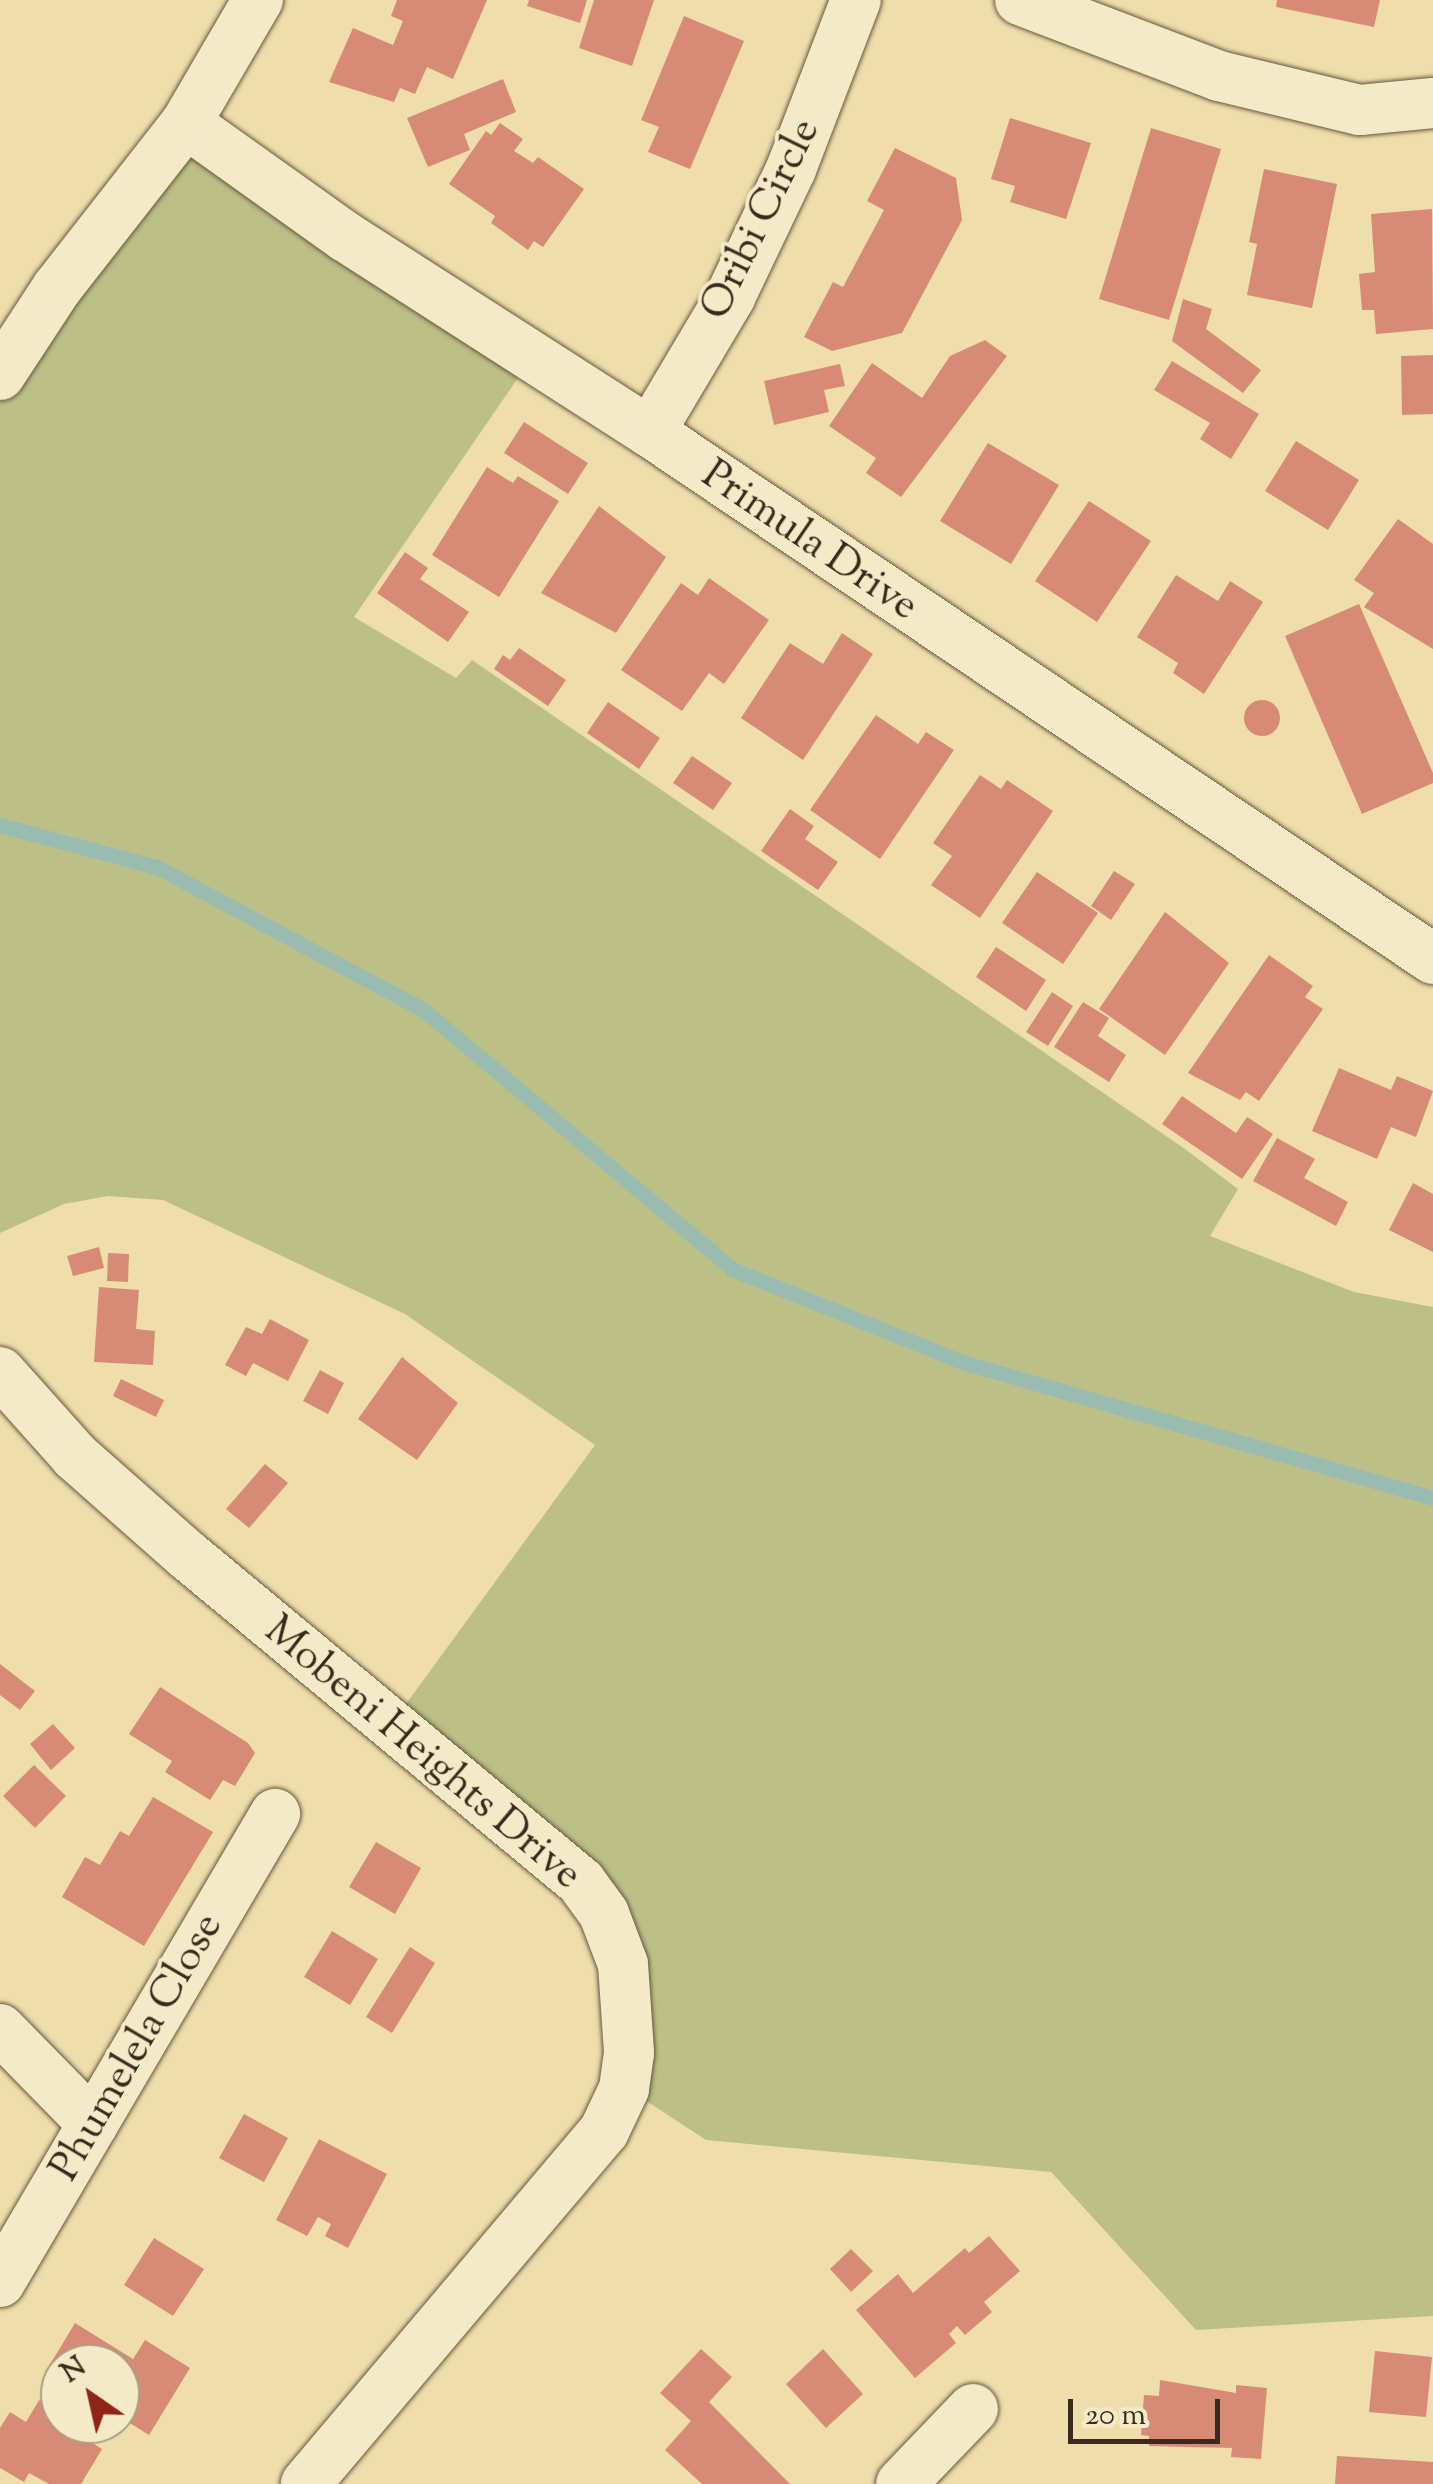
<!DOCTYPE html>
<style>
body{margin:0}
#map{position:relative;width:1433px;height:2484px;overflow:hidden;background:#efdeab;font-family:"Sorts Mill Goudy",serif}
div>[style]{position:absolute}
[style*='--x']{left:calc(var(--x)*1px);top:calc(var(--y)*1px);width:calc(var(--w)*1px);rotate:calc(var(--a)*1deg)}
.green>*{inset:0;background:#bcc087}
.stream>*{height:15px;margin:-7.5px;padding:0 7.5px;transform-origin:7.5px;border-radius:7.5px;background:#9abbaf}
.building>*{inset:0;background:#d78b76}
.round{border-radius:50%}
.roads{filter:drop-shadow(0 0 2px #675740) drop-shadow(0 0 2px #675740)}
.minor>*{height:50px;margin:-25px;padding:0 25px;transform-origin:25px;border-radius:25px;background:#f5eac8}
span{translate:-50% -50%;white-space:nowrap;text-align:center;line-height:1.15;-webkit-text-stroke:8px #f5eac8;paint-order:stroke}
.street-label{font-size:42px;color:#3a2a1d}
.north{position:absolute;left:40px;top:2344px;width:100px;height:100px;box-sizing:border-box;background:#f5eac8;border:2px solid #aa9d84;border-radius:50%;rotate:326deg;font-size:28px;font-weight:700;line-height:40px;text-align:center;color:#3a2a1d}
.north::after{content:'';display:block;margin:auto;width:35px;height:45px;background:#8f2418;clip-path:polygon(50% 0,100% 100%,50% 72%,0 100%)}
.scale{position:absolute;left:1068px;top:2399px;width:152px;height:45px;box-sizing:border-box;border:5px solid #3a2a1d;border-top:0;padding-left:12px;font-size:30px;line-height:35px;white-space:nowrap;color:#3a2a1d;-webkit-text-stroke:8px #f5eac8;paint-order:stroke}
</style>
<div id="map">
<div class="green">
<div style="clip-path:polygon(186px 123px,533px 356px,354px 617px,456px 678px,472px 660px,1185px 1149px,1238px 1189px,1210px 1236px,1354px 1292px,1433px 1307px,1433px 2316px,1196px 2330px,1051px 2172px,706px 2140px,625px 2087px,626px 1964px,392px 1723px,595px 1445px,405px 1314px,163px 1200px,108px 1196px,64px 1204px,0 1233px,0 330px)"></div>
</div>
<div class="stream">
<div style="--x:0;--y:825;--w:163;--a:15"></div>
<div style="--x:157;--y:867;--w:304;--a:28.2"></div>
<div style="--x:425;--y:1011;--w:401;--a:40"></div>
<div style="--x:732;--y:1269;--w:248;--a:22"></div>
<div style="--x:962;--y:1362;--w:490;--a:16.1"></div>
</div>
<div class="building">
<div style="clip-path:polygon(397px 0,487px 0,453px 79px,427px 67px,415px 94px,400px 88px,394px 102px,329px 82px,353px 28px,393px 45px,403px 21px,391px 16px)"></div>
<div style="clip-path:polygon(529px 0,587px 0,580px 23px,527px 6px)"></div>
<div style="clip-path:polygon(594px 0,654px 0,632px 66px,579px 48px)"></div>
<div style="clip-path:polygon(1277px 0,1380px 0,1374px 27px,1276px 7px)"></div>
<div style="clip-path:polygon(684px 16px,744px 41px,690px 169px,648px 152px,659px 127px,641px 120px)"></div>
<div style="clip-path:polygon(503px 79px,516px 112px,464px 134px,470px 150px,428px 167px,407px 118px)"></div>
<div style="clip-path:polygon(1010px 118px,1091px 143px,1066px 219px,1010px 202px,1015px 186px,991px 179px)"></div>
<div style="clip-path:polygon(500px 123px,523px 139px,514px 151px,533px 163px,538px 157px,584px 189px,543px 247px,534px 241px,528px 250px,491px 223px,495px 216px,449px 184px,486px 131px,491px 135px)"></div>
<div style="clip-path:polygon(1151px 128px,1221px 149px,1169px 320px,1099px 299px)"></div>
<div style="clip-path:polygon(895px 148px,956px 178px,962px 220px,902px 333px,832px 351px,804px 337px,833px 282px,843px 287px,884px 210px,867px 201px)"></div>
<div style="clip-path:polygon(1264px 169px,1337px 184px,1312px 308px,1247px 295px,1257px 244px,1249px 242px)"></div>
<div style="clip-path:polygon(1432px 209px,1433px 329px,1376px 334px,1374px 310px,1362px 310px,1359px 274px,1375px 272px,1371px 214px)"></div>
<div style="clip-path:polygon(1183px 299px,1212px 309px,1206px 329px,1261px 370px,1243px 393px,1172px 341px)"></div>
<div style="clip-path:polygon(985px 340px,1007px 356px,901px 497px,866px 473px,876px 458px,829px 426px,872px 363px,922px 398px,950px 356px)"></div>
<div style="clip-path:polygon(1433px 355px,1433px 414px,1402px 415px,1401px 356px)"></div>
<div style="clip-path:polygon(1172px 361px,1259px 414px,1231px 459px,1200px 439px,1210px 423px,1154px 390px)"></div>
<div style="clip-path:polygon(840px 364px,845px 386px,824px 390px,829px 412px,774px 425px,764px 381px)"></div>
<div style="clip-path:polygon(524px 422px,588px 463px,568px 494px,504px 453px)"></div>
<div style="clip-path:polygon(1296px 441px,1359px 480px,1328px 530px,1265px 491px)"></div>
<div style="clip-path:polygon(988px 443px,1059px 485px,1011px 564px,940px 521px)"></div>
<div style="clip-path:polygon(487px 467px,513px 483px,518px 476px,559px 501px,499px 597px,432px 555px)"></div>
<div style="clip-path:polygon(1089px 501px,1151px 541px,1097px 622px,1035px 581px)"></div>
<div style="clip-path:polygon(599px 506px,666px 557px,616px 633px,541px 593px)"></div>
<div style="clip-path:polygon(1398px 519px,1433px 544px,1433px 649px,1364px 607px,1374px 593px,1354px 580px)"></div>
<div style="clip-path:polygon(405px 552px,428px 568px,420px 579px,469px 612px,448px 642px,377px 593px)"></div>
<div style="clip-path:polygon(1176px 575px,1218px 601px,1230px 581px,1263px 602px,1204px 694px,1173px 673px,1178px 663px,1137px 637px)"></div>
<div style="clip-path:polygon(709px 578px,769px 620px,724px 684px,709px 673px,682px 711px,621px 670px,681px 583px,698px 595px)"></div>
<div style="clip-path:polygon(1359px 604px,1433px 773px,1433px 783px,1362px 814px,1285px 636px)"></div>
<div style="clip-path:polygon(842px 633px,873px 654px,803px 760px,741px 718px,790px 643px,823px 664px)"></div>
<div style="clip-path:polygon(519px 648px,566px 680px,548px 706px,494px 669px,503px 655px,510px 660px)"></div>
<div class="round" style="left:1244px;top:700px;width:36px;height:36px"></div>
<div style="clip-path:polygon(608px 702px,660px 738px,639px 769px,587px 733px)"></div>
<div style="clip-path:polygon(876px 715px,918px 744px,926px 732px,954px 750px,880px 859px,810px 810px)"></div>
<div style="clip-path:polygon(692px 756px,732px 783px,713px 810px,673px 783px)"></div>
<div style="clip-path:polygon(980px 775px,1001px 789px,1007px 780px,1053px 811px,980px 918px,931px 885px,952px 856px,933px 843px)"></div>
<div style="clip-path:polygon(790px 809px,814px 826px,805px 839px,838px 862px,818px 890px,761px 851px)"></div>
<div style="clip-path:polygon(1114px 871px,1135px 884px,1111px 920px,1091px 906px)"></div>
<div style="clip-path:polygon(1037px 872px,1098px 913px,1063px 964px,1002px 923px)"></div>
<div style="clip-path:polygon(1165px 912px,1229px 963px,1165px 1055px,1099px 1009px)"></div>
<div style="clip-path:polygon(996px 947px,1046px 980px,1026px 1011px,976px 977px)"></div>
<div style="clip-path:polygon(1269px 955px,1313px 986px,1305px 997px,1323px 1009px,1259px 1101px,1246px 1092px,1240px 1100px,1188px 1073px)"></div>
<div style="clip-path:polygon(1052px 992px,1073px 1006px,1048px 1046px,1026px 1032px)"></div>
<div style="clip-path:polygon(1083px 1002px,1109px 1018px,1098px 1036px,1126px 1055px,1109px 1082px,1054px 1047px)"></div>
<div style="clip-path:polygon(1339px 1068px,1391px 1090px,1397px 1076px,1433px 1091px,1416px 1137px,1391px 1127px,1377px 1159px,1312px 1131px)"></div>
<div style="clip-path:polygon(1182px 1096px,1236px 1133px,1247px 1117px,1273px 1134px,1242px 1179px,1162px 1124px)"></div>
<div style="clip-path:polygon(1277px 1138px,1315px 1159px,1304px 1178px,1348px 1202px,1336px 1226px,1253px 1181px)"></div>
<div style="clip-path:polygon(1413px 1183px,1433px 1194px,1433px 1252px,1389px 1230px)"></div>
<div style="clip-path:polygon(99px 1247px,104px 1268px,73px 1276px,67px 1256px)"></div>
<div style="clip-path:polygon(108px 1253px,129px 1254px,128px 1282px,107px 1281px)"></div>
<div style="clip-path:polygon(99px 1287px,139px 1290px,136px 1329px,155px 1331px,153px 1365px,94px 1362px)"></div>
<div style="clip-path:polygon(270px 1319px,309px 1340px,288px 1381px,253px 1363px,246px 1376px,225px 1365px,246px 1327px,262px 1334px)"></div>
<div style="clip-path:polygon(402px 1357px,458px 1403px,417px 1460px,358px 1419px)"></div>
<div style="clip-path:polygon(320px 1370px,344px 1383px,328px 1414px,303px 1401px)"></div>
<div style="clip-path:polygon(121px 1379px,164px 1400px,156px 1417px,113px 1396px)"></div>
<div style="clip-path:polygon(265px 1464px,288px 1483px,249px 1528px,226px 1509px)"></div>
<div style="clip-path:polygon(0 1664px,35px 1691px,20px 1710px,0 1695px)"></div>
<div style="clip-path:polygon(160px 1687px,248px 1743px,255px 1753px,235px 1786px,223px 1780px,210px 1800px,165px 1772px,172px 1761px,129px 1734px)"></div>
<div style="clip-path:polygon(53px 1724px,75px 1748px,51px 1770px,30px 1744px)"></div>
<div style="clip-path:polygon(34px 1765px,66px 1796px,35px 1828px,3px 1796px)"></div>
<div style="clip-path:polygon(153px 1797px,213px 1832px,144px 1946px,62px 1897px,85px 1857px,100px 1865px,120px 1831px,129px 1836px)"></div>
<div style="clip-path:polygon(376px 1842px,421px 1868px,395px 1914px,349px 1887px)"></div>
<div style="clip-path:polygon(332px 1931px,378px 1959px,350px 2005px,304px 1977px)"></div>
<div style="clip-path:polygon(410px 1947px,435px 1963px,392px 2033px,366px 2017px)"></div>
<div style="clip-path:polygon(244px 2114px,288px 2138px,264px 2182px,219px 2158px)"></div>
<div style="clip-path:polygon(319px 2139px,387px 2174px,348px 2248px,325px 2236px,331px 2224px,318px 2217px,307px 2236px,276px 2220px)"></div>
<div style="clip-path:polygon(989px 2236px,1020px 2271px,984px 2302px,992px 2312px,965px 2335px,957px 2326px,949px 2334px,956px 2343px,915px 2378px,856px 2310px,898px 2274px,913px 2293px,965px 2248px,969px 2253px)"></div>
<div style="clip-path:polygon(154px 2238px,204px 2269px,173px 2316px,124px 2285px)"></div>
<div style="clip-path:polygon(851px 2249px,873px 2271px,851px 2292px,830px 2269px)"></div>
<div style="clip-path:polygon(75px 2323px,133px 2359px,145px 2340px,190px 2368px,149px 2435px,120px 2417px,120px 2364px,60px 2364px,60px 2380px,46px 2371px)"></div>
<div style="clip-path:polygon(701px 2349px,732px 2377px,709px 2402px,790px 2484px,702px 2484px,665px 2450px,691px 2421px,660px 2393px)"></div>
<div style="clip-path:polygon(823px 2349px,863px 2394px,826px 2428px,786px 2384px)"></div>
<div style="clip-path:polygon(1375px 2351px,1432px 2357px,1426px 2417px,1369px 2412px)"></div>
<div style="clip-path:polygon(1160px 2380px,1236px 2393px,1236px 2385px,1267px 2388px,1261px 2459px,1231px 2457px,1232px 2448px,1149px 2446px,1149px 2436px,1141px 2435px,1144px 2395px,1159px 2396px)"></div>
<div style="clip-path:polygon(39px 2400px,60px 2412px,57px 2421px,102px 2449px,81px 2484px,49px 2484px,29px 2473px,24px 2482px,0 2468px,0 2428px,10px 2412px,26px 2422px)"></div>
<div style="clip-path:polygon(1337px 2456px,1433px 2462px,1433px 2484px,1335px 2484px)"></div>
</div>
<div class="roads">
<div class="minor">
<div style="--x:1020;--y:0;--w:213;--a:20.9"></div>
<div style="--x:1219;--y:76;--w:145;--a:13.6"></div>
<div style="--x:1360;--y:110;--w:73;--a:-5.5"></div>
<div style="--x:186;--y:123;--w:196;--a:35.5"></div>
<div style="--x:346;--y:237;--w:361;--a:32.7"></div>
<div style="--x:650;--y:432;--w:944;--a:33.94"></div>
<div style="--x:0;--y:375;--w:104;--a:-56.8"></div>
<div style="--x:57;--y:288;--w:209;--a:-52"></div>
<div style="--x:186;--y:123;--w:143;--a:-59.7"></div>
<div style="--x:650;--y:432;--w:157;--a:-59.3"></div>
<div style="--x:730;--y:297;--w:142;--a:-64.5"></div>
<div style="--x:791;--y:169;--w:181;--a:-69"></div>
<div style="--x:0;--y:1372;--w:113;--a:48.2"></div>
<div style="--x:75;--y:1456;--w:149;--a:41.5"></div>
<div style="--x:187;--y:1555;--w:512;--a:39.69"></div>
<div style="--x:581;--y:1882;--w:39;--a:54"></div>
<div style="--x:604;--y:1914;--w:53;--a:69.2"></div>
<div style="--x:623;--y:1964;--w:89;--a:86.1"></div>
<div style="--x:629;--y:2053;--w:36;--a:98"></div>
<div style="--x:624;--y:2089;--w:47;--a:115.5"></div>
<div style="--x:604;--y:2131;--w:462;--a:130.2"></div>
<div style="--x:0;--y:2029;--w:133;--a:45.6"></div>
<div style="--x:0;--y:2282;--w:543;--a:-59.56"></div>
<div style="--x:901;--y:2484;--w:104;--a:-46.2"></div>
</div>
</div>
<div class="street-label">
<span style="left:762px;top:220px;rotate:-64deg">Oribi Circle</span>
<span style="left:809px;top:542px;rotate:34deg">Primula Drive</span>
<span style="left:422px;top:1754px;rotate:40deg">Mobeni Heights Drive</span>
<span style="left:138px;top:2048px;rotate:-60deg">Phumelela Close</span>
</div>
<div class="north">N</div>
<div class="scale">20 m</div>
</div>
